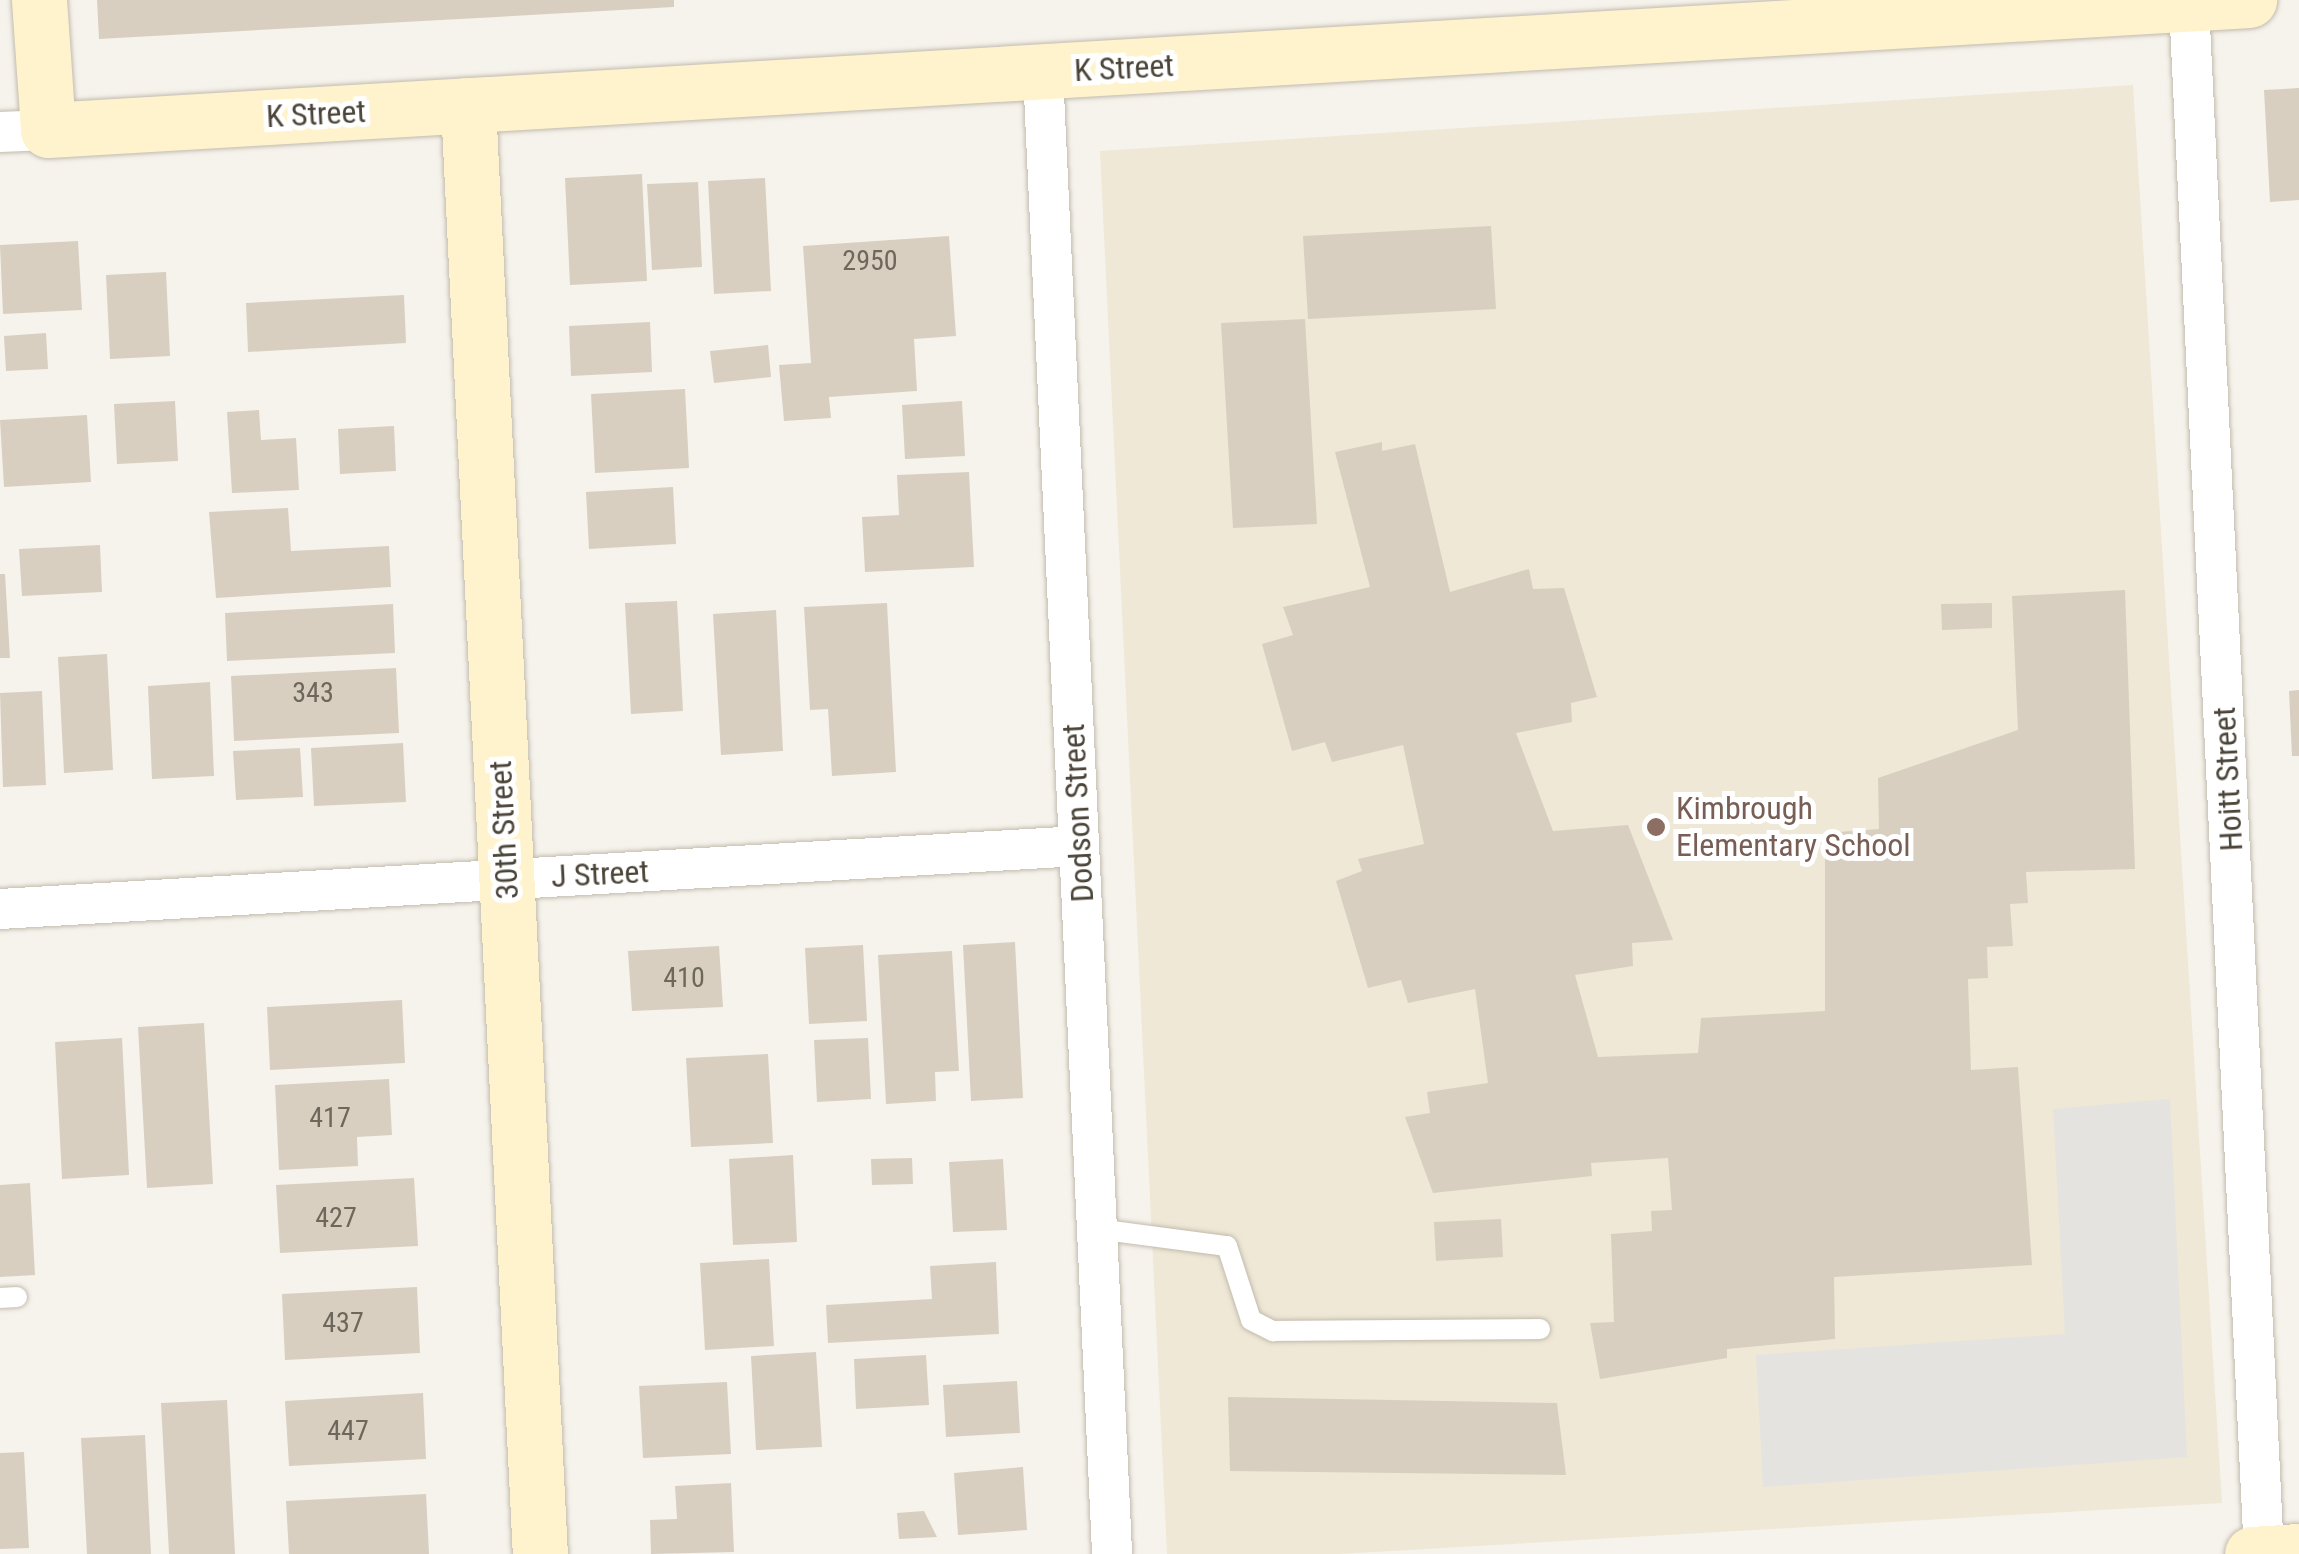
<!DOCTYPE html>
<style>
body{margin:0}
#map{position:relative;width:2299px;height:1554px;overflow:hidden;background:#f6f3ec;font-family:"Roboto Condensed",sans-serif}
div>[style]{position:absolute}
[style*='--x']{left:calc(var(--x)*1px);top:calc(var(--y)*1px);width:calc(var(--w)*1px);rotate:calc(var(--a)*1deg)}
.education>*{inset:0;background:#efe8d6}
.parking>*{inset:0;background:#e5e3e0}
.building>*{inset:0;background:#d8cfc1}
.roads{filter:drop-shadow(0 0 2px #c2bbae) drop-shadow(0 0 2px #c2bbae)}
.lane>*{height:20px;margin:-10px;padding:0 10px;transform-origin:10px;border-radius:10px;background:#fff}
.street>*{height:40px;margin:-20px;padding:0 20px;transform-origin:20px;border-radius:20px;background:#fff}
.secondary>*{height:55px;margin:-27.5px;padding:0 27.5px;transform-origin:27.5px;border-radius:27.5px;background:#fff3cd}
.dots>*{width:28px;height:28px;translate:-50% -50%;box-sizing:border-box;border:5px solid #fff;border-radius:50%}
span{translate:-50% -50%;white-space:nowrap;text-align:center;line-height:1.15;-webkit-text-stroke:10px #fff;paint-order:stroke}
.number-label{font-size:28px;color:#6e675b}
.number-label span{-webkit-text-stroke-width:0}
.street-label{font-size:32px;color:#4b4439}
.education-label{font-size:32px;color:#785e54}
.left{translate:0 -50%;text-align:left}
</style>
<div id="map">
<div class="education">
<div style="clip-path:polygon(2133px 85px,2222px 1503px,1339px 1554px,1167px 1554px,1100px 151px)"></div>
</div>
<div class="parking">
<div style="clip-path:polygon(2170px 1099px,2187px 1457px,1763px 1487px,1756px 1355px,2065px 1334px,2053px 1109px)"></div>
</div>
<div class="building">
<div style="clip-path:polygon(97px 0,674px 0,674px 7px,99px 39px)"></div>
<div style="clip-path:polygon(2299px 88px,2299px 200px,2270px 202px,2264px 90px)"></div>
<div style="clip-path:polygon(642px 174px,647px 281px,570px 285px,565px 178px)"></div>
<div style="clip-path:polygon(765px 178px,771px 291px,714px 294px,708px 181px)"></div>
<div style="clip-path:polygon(698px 182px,702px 267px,652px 270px,647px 184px)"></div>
<div style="clip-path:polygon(1491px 226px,1496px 309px,1308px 319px,1303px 236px)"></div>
<div style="clip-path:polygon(949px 236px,956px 336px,914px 339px,917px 391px,829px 397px,831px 418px,784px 421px,779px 365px,811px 363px,803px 246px)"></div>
<div style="clip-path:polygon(78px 241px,82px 310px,3px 314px,0 245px)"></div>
<div style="clip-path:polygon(166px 272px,170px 356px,110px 359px,106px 275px)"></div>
<div style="clip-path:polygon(404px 295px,406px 343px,248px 352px,246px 303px)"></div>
<div style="clip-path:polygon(1305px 319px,1317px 524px,1233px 528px,1221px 323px)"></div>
<div style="clip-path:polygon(650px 322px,652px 372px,571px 376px,569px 326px)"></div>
<div style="clip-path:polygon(46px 333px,48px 369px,6px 371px,4px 336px)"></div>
<div style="clip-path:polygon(768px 345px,771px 377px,714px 383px,710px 351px)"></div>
<div style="clip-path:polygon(685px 389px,689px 468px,595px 473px,591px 394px)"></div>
<div style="clip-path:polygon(175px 401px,178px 461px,117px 464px,114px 404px)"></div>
<div style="clip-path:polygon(962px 401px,965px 456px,905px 459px,902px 405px)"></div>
<div style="clip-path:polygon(259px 410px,261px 440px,296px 438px,299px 490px,232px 493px,227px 412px)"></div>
<div style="clip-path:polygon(87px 415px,91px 482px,4px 487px,0 420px)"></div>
<div style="clip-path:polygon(394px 426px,396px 471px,340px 474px,338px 429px)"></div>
<div style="clip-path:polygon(1382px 442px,1382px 451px,1415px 444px,1450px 592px,1529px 569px,1533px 589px,1564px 588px,1597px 697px,1571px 703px,1572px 722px,1516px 733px,1553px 831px,1628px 825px,1673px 940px,1632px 943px,1633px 966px,1575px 975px,1598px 1057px,1698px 1053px,1701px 1018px,1825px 1011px,1825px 833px,1879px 829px,1878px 778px,2018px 730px,2012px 596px,2125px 590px,2135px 869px,2026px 872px,2028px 903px,2010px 904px,2013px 946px,1987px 947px,1988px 978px,1968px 979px,1971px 1070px,2018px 1067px,2032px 1265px,1834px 1277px,1835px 1339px,1727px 1349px,1727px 1358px,1600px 1379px,1590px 1323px,1614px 1322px,1611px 1234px,1652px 1231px,1651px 1211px,1672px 1210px,1668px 1158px,1591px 1163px,1592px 1176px,1433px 1193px,1405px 1117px,1430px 1113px,1427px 1092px,1488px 1083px,1475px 989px,1408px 1003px,1401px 980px,1368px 988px,1336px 881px,1362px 871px,1358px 859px,1424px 844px,1403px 745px,1332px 762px,1325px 742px,1292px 751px,1262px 644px,1293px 635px,1283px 607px,1370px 587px,1335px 452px)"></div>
<div style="clip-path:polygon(969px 472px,974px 567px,865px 572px,862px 517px,899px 515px,897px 475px)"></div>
<div style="clip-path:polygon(673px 487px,676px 544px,589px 549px,586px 492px)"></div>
<div style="clip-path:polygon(288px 508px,291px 551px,389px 546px,391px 587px,216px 598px,209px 512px)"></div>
<div style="clip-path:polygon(100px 545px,102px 592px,22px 596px,19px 549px)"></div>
<div style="clip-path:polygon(0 574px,5px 574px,10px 658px,0 658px)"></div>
<div style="clip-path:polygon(677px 601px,683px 711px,631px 714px,625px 603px)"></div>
<div style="clip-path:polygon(887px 603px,896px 772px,832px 776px,828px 709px,810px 710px,804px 607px)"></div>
<div style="clip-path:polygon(1992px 603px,1992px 628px,1942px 630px,1941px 604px)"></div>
<div style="clip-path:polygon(393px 604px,395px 653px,227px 661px,225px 613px)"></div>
<div style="clip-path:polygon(776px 610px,783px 751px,721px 755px,713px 614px)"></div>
<div style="clip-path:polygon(107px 654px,113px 770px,64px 773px,58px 657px)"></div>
<div style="clip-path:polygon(396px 668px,399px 733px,234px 741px,231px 676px)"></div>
<div style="clip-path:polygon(210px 682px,214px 776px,152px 779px,148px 686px)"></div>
<div style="clip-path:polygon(2299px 690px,2299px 756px,2292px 756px,2289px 691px)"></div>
<div style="clip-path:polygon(42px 691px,46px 785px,3px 787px,0 693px)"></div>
<div style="clip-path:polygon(403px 743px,406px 802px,314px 806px,311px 748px)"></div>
<div style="clip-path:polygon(300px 748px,303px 797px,236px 800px,233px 751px)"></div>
<div style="clip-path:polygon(1015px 942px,1023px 1098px,971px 1101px,963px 945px)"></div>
<div style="clip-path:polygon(863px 945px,867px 1021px,809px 1024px,805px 948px)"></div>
<div style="clip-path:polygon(719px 946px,723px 1007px,632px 1011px,628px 951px)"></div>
<div style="clip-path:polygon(952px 951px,959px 1071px,935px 1072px,936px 1101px,886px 1104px,878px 955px)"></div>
<div style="clip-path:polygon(402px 1000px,405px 1063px,270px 1070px,267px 1007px)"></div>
<div style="clip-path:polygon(204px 1023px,213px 1184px,147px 1188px,138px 1027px)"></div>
<div style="clip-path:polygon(122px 1038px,129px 1175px,62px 1179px,55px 1042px)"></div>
<div style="clip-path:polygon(868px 1038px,871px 1099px,817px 1102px,814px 1040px)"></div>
<div style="clip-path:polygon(768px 1054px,773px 1143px,691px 1147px,686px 1058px)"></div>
<div style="clip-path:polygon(389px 1079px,392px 1135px,357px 1137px,358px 1166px,279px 1170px,275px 1085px)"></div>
<div style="clip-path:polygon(793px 1155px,797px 1242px,733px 1245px,729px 1159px)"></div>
<div style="clip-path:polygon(912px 1158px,913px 1184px,872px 1185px,871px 1159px)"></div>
<div style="clip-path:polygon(1003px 1159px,1007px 1230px,953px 1232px,949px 1162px)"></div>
<div style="clip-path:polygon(414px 1178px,418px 1246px,280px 1253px,276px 1185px)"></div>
<div style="clip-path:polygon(30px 1183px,35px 1275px,0 1277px,0 1185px)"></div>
<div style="clip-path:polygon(1501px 1219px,1503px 1257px,1436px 1261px,1434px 1222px)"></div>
<div style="clip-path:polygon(769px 1259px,774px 1346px,705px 1350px,700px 1263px)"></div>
<div style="clip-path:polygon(996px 1262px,999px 1334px,828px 1343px,826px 1305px,932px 1299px,930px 1266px)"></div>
<div style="clip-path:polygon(417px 1287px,420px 1353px,285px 1360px,282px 1294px)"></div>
<div style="clip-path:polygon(816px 1352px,822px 1447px,756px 1450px,751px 1356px)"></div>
<div style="clip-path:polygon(926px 1355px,929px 1405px,856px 1409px,854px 1359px)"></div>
<div style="clip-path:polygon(1017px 1381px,1020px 1433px,946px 1437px,943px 1385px)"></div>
<div style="clip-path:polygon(727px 1382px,731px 1454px,643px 1458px,639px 1386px)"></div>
<div style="clip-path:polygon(423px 1393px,426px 1459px,289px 1466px,285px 1401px)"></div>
<div style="clip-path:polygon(1228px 1397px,1557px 1403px,1566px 1475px,1230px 1471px)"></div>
<div style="clip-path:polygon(227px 1400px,235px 1554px,169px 1554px,161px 1403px)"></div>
<div style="clip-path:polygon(145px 1435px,151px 1554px,87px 1554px,81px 1438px)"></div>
<div style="clip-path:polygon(24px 1452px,29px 1548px,0 1549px,0 1453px)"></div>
<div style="clip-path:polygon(1023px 1467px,1027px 1530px,958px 1535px,954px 1473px)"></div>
<div style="clip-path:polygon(731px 1483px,734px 1552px,651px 1554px,650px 1520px,677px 1519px,675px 1486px)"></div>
<div style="clip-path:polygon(426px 1494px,429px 1554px,289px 1554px,286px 1501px)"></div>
<div style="clip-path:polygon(924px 1511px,937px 1537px,899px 1539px,897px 1513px)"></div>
</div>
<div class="roads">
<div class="lane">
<div style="--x:1097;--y:1229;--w:131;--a:7.5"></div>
<div style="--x:1227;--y:1246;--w:78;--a:72"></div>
<div style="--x:1251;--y:1320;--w:25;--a:27"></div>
<div style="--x:1273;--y:1331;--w:267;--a:-0.4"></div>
<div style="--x:0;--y:1298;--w:17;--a:-3"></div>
</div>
<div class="street">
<div style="--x:2189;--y:4;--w:1551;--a:87.23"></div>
<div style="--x:1043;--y:72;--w:1484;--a:87.33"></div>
<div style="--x:0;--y:132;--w:48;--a:-2.4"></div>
<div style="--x:0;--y:909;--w:1081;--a:-3.34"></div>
</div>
<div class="secondary">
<div style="--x:39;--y:0;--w:130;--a:86"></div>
<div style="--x:48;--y:130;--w:2205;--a:-3.38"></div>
<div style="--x:468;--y:105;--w:1451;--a:87.16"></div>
<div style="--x:2252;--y:1554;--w:47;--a:-3.7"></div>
</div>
</div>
<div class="dots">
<div style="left:1656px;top:827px;background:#8d6e63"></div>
</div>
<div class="number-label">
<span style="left:870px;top:261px">2950</span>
<span style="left:313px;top:693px">343</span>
<span style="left:684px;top:978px">410</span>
<span style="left:330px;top:1118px">417</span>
<span style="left:336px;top:1218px">427</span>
<span style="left:343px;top:1323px">437</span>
<span style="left:348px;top:1431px">447</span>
</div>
<div class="street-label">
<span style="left:1124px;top:68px;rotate:-3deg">K Street</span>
<span style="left:316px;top:114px;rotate:-3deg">K Street</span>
<span style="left:2228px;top:779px;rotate:-93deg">Hoitt Street</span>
<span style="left:1078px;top:813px;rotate:-93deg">Dodson Street</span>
<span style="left:504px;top:830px;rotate:-93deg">30th Street</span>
<span style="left:600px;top:874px;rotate:-3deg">J Street</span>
</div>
<div class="education-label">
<span class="left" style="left:1676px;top:827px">Kimbrough<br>Elementary School</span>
</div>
</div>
